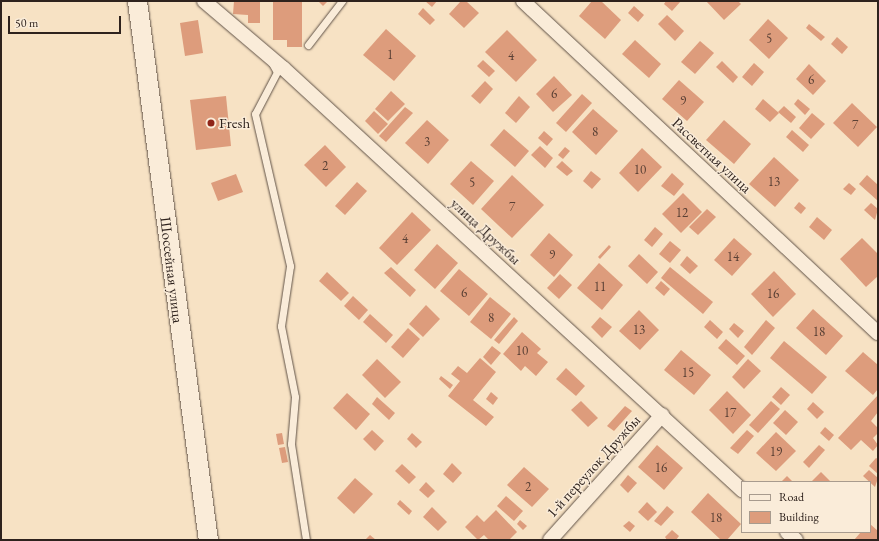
<!DOCTYPE html>
<meta charset="utf-8">
<style>
body{margin:0}
#map{position:relative;width:879px;height:541px;overflow:hidden;background:#f7e2c4;font-family:"EB Garamond",serif}
div>[style]{position:absolute}
[style*='--x']{left:calc(var(--x)*1px);top:calc(var(--y)*1px);width:calc(var(--w)*1px);rotate:calc(var(--a)*1deg)}
.building>*{inset:0;background:#dd9c7c}
.roads{filter:drop-shadow(0 0 1px #605247) drop-shadow(0 0 1px #605247)}
.lane>*{height:7px;margin:-3.5px;padding:0 3.5px;transform-origin:3.5px;border-radius:3.5px;background:#faecd9}
.street>*{height:14px;margin:-7px;padding:0 7px;transform-origin:7px;border-radius:7px;background:#faecd9}
.secondary>*{height:19px;margin:-9.5px;padding:0 9.5px;transform-origin:9.5px;border-radius:9.5px;background:#faecd9}
.dots>*{width:11px;height:11px;translate:-50% -50%;box-sizing:border-box;border:2px solid #faecd9;border-radius:50%}
span{translate:-50% -50%;white-space:nowrap;text-align:center;line-height:1.15;-webkit-text-stroke:3px #faecd9;paint-order:stroke}
.number-label{font-size:13px;color:#5a4035}
.number-label span{-webkit-text-stroke-width:0}
.poi-label{font-size:15px;color:#2e221d}
.left{translate:0 -50%;text-align:left}
.street-label{font-size:15px;color:#2e221d}
.frame{position:absolute;inset:0;border:2px solid #2e221d;pointer-events:none}
.legend{position:absolute;left:741px;top:481px;width:130px;height:52px;box-sizing:border-box;background:#faecd9;border:1px solid #a89b8e;margin:0;padding:5px 7px;list-style:none;font-size:12px;color:#2e221d}
.legend li{display:flex;align-items:center;gap:8px;height:20px}
.legend b{width:20px;border:1px solid #a89b8e}
.scale{position:absolute;left:8px;top:16px;width:113px;height:18px;box-sizing:border-box;border:2px solid #2e221d;border-top:0;padding-left:5px;font-size:12px;line-height:14px;white-space:nowrap;color:#2e221d;-webkit-text-stroke:3px #faecd9;paint-order:stroke}
</style>
<div id="map">
<div class="building">
<div style="clip-path:polygon(234px 1px,260px 1px,260px 23px,248px 23px,248px 15px,233px 14px)"></div>
<div style="clip-path:polygon(273px 1px,302px 1px,302px 47px,287px 47px,287px 40px,273px 40px)"></div>
<div style="clip-path:polygon(318px 1px,328px 1px,323px 6px)"></div>
<div style="clip-path:polygon(425px 1px,437px 1px,432px 7px)"></div>
<div style="clip-path:polygon(461px 1px,466px 1px,479px 13px,464px 28px,449px 14px)"></div>
<div style="clip-path:polygon(592px 1px,601px 1px,621px 20px,605px 39px,579px 16px)"></div>
<div style="clip-path:polygon(666px 1px,681px 1px,672px 11px,664px 4px)"></div>
<div style="clip-path:polygon(706px 1px,738px 1px,741px 4px,724px 20px)"></div>
<div style="clip-path:polygon(634px 6px,644px 15px,638px 22px,628px 13px)"></div>
<div style="clip-path:polygon(423px 8px,435px 20px,430px 25px,418px 14px)"></div>
<div style="clip-path:polygon(667px 15px,684px 31px,675px 41px,658px 24px)"></div>
<div style="clip-path:polygon(768px 19px,788px 38px,769px 59px,749px 40px)"></div>
<div style="clip-path:polygon(198px 20px,203px 53px,185px 56px,180px 23px)"></div>
<div style="clip-path:polygon(809px 24px,825px 37px,821px 41px,806px 28px)"></div>
<div style="clip-path:polygon(386px 29px,416px 56px,394px 81px,363px 55px)"></div>
<div style="clip-path:polygon(507px 30px,537px 60px,516px 82px,485px 52px)"></div>
<div style="clip-path:polygon(837px 37px,848px 47px,842px 54px,831px 44px)"></div>
<div style="clip-path:polygon(635px 40px,661px 64px,649px 78px,622px 54px)"></div>
<div style="clip-path:polygon(700px 41px,714px 53px,695px 74px,681px 62px)"></div>
<div style="clip-path:polygon(483px 60px,495px 71px,489px 77px,477px 66px)"></div>
<div style="clip-path:polygon(722px 61px,738px 77px,733px 83px,716px 67px)"></div>
<div style="clip-path:polygon(754px 63px,764px 72px,752px 86px,742px 77px)"></div>
<div style="clip-path:polygon(809px 64px,826px 81px,813px 95px,796px 79px)"></div>
<div style="clip-path:polygon(554px 76px,572px 95px,553px 112px,536px 94px)"></div>
<div style="clip-path:polygon(679px 80px,704px 102px,687px 121px,662px 99px)"></div>
<div style="clip-path:polygon(485px 81px,493px 89px,480px 104px,471px 96px)"></div>
<div style="clip-path:polygon(391px 91px,405px 104px,388px 121px,375px 109px)"></div>
<div style="clip-path:polygon(582px 94px,592px 103px,566px 132px,556px 123px)"></div>
<div style="clip-path:polygon(226px 96px,231px 146px,196px 150px,190px 100px)"></div>
<div style="clip-path:polygon(519px 96px,530px 107px,516px 123px,505px 113px)"></div>
<div style="clip-path:polygon(763px 99px,779px 113px,770px 122px,755px 109px)"></div>
<div style="clip-path:polygon(798px 99px,810px 109px,805px 115px,794px 104px)"></div>
<div style="clip-path:polygon(852px 103px,877px 127px,858px 147px,833px 123px)"></div>
<div style="clip-path:polygon(784px 106px,796px 117px,791px 123px,778px 112px)"></div>
<div style="clip-path:polygon(405px 107px,413px 113px,386px 142px,379px 136px)"></div>
<div style="clip-path:polygon(593px 109px,618px 131px,596px 155px,572px 132px)"></div>
<div style="clip-path:polygon(374px 111px,388px 124px,378px 134px,365px 121px)"></div>
<div style="clip-path:polygon(812px 113px,825px 124px,811px 139px,799px 128px)"></div>
<div style="clip-path:polygon(427px 120px,449px 140px,428px 164px,405px 143px)"></div>
<div style="clip-path:polygon(724px 120px,751px 144px,734px 164px,706px 140px)"></div>
<div style="clip-path:polygon(504px 129px,529px 151px,515px 167px,490px 145px)"></div>
<div style="clip-path:polygon(792px 130px,809px 145px,803px 152px,786px 137px)"></div>
<div style="clip-path:polygon(544px 131px,553px 139px,547px 146px,538px 138px)"></div>
<div style="clip-path:polygon(325px 145px,346px 167px,326px 187px,304px 165px)"></div>
<div style="clip-path:polygon(540px 146px,553px 158px,545px 168px,531px 155px)"></div>
<div style="clip-path:polygon(565px 147px,570px 151px,563px 159px,558px 155px)"></div>
<div style="clip-path:polygon(642px 148px,662px 167px,638px 192px,619px 173px)"></div>
<div style="clip-path:polygon(774px 157px,799px 180px,775px 207px,749px 184px)"></div>
<div style="clip-path:polygon(471px 161px,494px 181px,473px 205px,450px 184px)"></div>
<div style="clip-path:polygon(562px 161px,573px 171px,567px 176px,556px 167px)"></div>
<div style="clip-path:polygon(591px 171px,601px 179px,592px 189px,583px 181px)"></div>
<div style="clip-path:polygon(672px 173px,684px 184px,674px 196px,661px 186px)"></div>
<div style="clip-path:polygon(236px 174px,243px 192px,218px 201px,211px 183px)"></div>
<div style="clip-path:polygon(512px 175px,544px 205px,512px 238px,481px 209px)"></div>
<div style="clip-path:polygon(867px 175px,878px 185px,878px 201px,859px 184px)"></div>
<div style="clip-path:polygon(357px 182px,367px 191px,345px 215px,335px 206px)"></div>
<div style="clip-path:polygon(849px 183px,856px 189px,851px 195px,843px 189px)"></div>
<div style="clip-path:polygon(683px 193px,702px 212px,681px 233px,662px 214px)"></div>
<div style="clip-path:polygon(799px 202px,806px 208px,801px 214px,794px 208px)"></div>
<div style="clip-path:polygon(871px 203px,878px 209px,875px 220px,864px 210px)"></div>
<div style="clip-path:polygon(707px 209px,716px 217px,698px 235px,689px 227px)"></div>
<div style="clip-path:polygon(412px 212px,431px 230px,397px 265px,379px 248px)"></div>
<div style="clip-path:polygon(817px 217px,832px 230px,824px 240px,809px 227px)"></div>
<div style="clip-path:polygon(655px 227px,663px 234px,652px 247px,644px 240px)"></div>
<div style="clip-path:polygon(549px 233px,573px 255px,554px 277px,530px 255px)"></div>
<div style="clip-path:polygon(734px 238px,752px 254px,732px 276px,714px 260px)"></div>
<div style="clip-path:polygon(862px 238px,878px 254px,878px 276px,866px 287px,840px 259px)"></div>
<div style="clip-path:polygon(670px 241px,681px 250px,670px 263px,659px 254px)"></div>
<div style="clip-path:polygon(437px 244px,458px 263px,435px 289px,414px 270px)"></div>
<div style="clip-path:polygon(609px 245px,611px 247px,600px 259px,598px 257px)"></div>
<div style="clip-path:polygon(639px 254px,658px 272px,647px 284px,628px 266px)"></div>
<div style="clip-path:polygon(687px 256px,698px 266px,690px 274px,680px 265px)"></div>
<div style="clip-path:polygon(599px 263px,623px 285px,602px 310px,577px 288px)"></div>
<div style="clip-path:polygon(391px 267px,416px 290px,410px 297px,384px 273px)"></div>
<div style="clip-path:polygon(670px 267px,713px 302px,703px 314px,661px 278px)"></div>
<div style="clip-path:polygon(459px 269px,488px 294px,469px 316px,440px 291px)"></div>
<div style="clip-path:polygon(774px 271px,796px 294px,773px 317px,751px 294px)"></div>
<div style="clip-path:polygon(327px 272px,349px 293px,341px 301px,319px 281px)"></div>
<div style="clip-path:polygon(560px 274px,572px 285px,559px 299px,547px 288px)"></div>
<div style="clip-path:polygon(661px 281px,670px 289px,664px 296px,655px 288px)"></div>
<div style="clip-path:polygon(353px 296px,368px 310px,359px 320px,344px 306px)"></div>
<div style="clip-path:polygon(490px 297px,511px 314px,491px 339px,470px 322px)"></div>
<div style="clip-path:polygon(426px 305px,440px 319px,423px 337px,409px 324px)"></div>
<div style="clip-path:polygon(813px 309px,843px 336px,826px 355px,796px 328px)"></div>
<div style="clip-path:polygon(639px 310px,659px 330px,640px 350px,619px 331px)"></div>
<div style="clip-path:polygon(370px 314px,393px 335px,386px 343px,363px 322px)"></div>
<div style="clip-path:polygon(514px 317px,518px 321px,499px 344px,494px 340px)"></div>
<div style="clip-path:polygon(600px 317px,612px 327px,602px 338px,591px 327px)"></div>
<div style="clip-path:polygon(710px 320px,723px 332px,717px 339px,704px 327px)"></div>
<div style="clip-path:polygon(766px 320px,775px 328px,752px 355px,744px 347px)"></div>
<div style="clip-path:polygon(734px 323px,744px 331px,738px 338px,729px 329px)"></div>
<div style="clip-path:polygon(408px 328px,420px 339px,403px 358px,391px 347px)"></div>
<div style="clip-path:polygon(522px 332px,541px 349px,537px 353px,548px 362px,536px 376px,525px 366px,521px 371px,503px 354px)"></div>
<div style="clip-path:polygon(726px 339px,745px 356px,737px 365px,718px 348px)"></div>
<div style="clip-path:polygon(784px 341px,827px 377px,812px 394px,770px 358px)"></div>
<div style="clip-path:polygon(492px 346px,501px 353px,491px 365px,483px 357px)"></div>
<div style="clip-path:polygon(681px 350px,711px 375px,694px 395px,664px 370px)"></div>
<div style="clip-path:polygon(863px 352px,878px 365px,878px 389px,873px 395px,845px 371px)"></div>
<div style="clip-path:polygon(480px 358px,496px 372px,473px 400px,494px 417px,486px 426px,448px 396px,460px 381px,451px 374px,458px 366px,467px 373px)"></div>
<div style="clip-path:polygon(377px 359px,401px 382px,385px 398px,362px 375px)"></div>
<div style="clip-path:polygon(748px 359px,761px 371px,744px 389px,732px 377px)"></div>
<div style="clip-path:polygon(566px 368px,585px 386px,576px 396px,556px 379px)"></div>
<div style="clip-path:polygon(441px 376px,453px 385px,450px 389px,439px 379px)"></div>
<div style="clip-path:polygon(781px 387px,790px 395px,781px 405px,772px 397px)"></div>
<div style="clip-path:polygon(727px 391px,751px 415px,733px 434px,709px 410px)"></div>
<div style="clip-path:polygon(491px 392px,498px 398px,493px 405px,486px 399px)"></div>
<div style="clip-path:polygon(347px 393px,370px 414px,356px 430px,333px 408px)"></div>
<div style="clip-path:polygon(878px 395px,878px 412px,871px 421px,878px 428px,878px 433px,873px 438px,878px 445px,873px 451px,861px 440px,851px 450px,838px 438px)"></div>
<div style="clip-path:polygon(377px 397px,395px 413px,389px 420px,372px 404px)"></div>
<div style="clip-path:polygon(581px 401px,598px 418px,588px 427px,571px 410px)"></div>
<div style="clip-path:polygon(771px 401px,780px 409px,758px 433px,749px 425px)"></div>
<div style="clip-path:polygon(813px 402px,824px 412px,817px 419px,807px 409px)"></div>
<div style="clip-path:polygon(625px 406px,632px 411px,614px 431px,607px 426px)"></div>
<div style="clip-path:polygon(785px 410px,798px 422px,786px 435px,773px 423px)"></div>
<div style="clip-path:polygon(825px 427px,834px 435px,829px 441px,820px 433px)"></div>
<div style="clip-path:polygon(372px 430px,384px 441px,375px 451px,363px 439px)"></div>
<div style="clip-path:polygon(747px 430px,754px 436px,738px 454px,730px 448px)"></div>
<div style="clip-path:polygon(776px 432px,796px 451px,776px 471px,756px 453px)"></div>
<div style="clip-path:polygon(282px 433px,284px 444px,278px 445px,276px 434px)"></div>
<div style="clip-path:polygon(412px 433px,422px 442px,416px 448px,407px 439px)"></div>
<div style="clip-path:polygon(657px 445px,683px 468px,664px 490px,638px 467px)"></div>
<div style="clip-path:polygon(819px 445px,825px 450px,809px 468px,803px 462px)"></div>
<div style="clip-path:polygon(285px 447px,288px 462px,282px 463px,279px 448px)"></div>
<div style="clip-path:polygon(876px 458px,878px 459px,878px 474px,869px 466px)"></div>
<div style="clip-path:polygon(452px 463px,462px 473px,453px 483px,443px 474px)"></div>
<div style="clip-path:polygon(402px 464px,416px 477px,409px 484px,395px 471px)"></div>
<div style="clip-path:polygon(524px 467px,549px 489px,532px 507px,507px 485px)"></div>
<div style="clip-path:polygon(869px 470px,878px 478px,875px 487px,863px 476px)"></div>
<div style="clip-path:polygon(821px 472px,831px 482px,811px 482px)"></div>
<div style="clip-path:polygon(628px 475px,637px 483px,628px 493px,620px 485px)"></div>
<div style="clip-path:polygon(787px 476px,793px 482px,781px 482px)"></div>
<div style="clip-path:polygon(355px 478px,373px 494px,354px 514px,337px 498px)"></div>
<div style="clip-path:polygon(426px 482px,435px 491px,428px 498px,419px 490px)"></div>
<div style="clip-path:polygon(708px 493px,741px 524px,727px 540px,721px 540px,691px 512px)"></div>
<div style="clip-path:polygon(506px 496px,523px 511px,514px 521px,497px 506px)"></div>
<div style="clip-path:polygon(400px 500px,412px 511px,409px 515px,397px 504px)"></div>
<div style="clip-path:polygon(647px 502px,657px 512px,648px 521px,638px 512px)"></div>
<div style="clip-path:polygon(667px 506px,674px 512px,661px 526px,654px 521px)"></div>
<div style="clip-path:polygon(432px 507px,447px 522px,438px 531px,423px 517px)"></div>
<div style="clip-path:polygon(496px 510px,517px 532px,509px 540px,489px 540px,484px 535px,478px 540px,465px 527px,477px 515px,484px 522px)"></div>
<div style="clip-path:polygon(520px 520px,527px 526px,523px 530px,517px 524px)"></div>
<div style="clip-path:polygon(629px 521px,635px 526px,630px 532px,623px 526px)"></div>
<div style="clip-path:polygon(870px 524px,878px 531px,878px 540px,854px 540px,861px 532px,870px 532px)"></div>
<div style="clip-path:polygon(672px 530px,679px 536px,676px 540px,667px 540px,665px 537px)"></div>
<div style="clip-path:polygon(370px 535px,376px 540px,365px 540px)"></div>
</div>
<div class="roads">
<div class="lane">
<div style="--x:308;--y:45;--w:56;--a:-52.3"></div>
<div style="--x:272;--y:63;--w:10;--a:61"></div>
<div style="--x:277;--y:72;--w:47;--a:117.6"></div>
<div style="--x:255;--y:114;--w:156;--a:77"></div>
<div style="--x:290;--y:266;--w:61;--a:98.5"></div>
<div style="--x:281;--y:326;--w:72;--a:78.8"></div>
<div style="--x:295;--y:397;--w:47;--a:94.9"></div>
<div style="--x:291;--y:444;--w:97;--a:81.1"></div>
</div>
<div class="street">
<div style="--x:204;--y:1;--w:104;--a:40.3"></div>
<div style="--x:283;--y:68;--w:624;--a:42.6"></div>
<div style="--x:523;--y:1;--w:486;--a:43.1"></div>
<div style="--x:787;--y:532;--w:12;--a:42"></div>
<div style="--x:550;--y:540;--w:168;--a:-48.1"></div>
</div>
<div class="secondary">
<div style="--x:137;--y:1;--w:544;--a:82.5"></div>
</div>
</div>
<div class="dots">
<div style="left:211px;top:123px;background:#8f2418"></div>
</div>
<div class="number-label">
<span style="left:769px;top:39px">5</span>
<span style="left:390px;top:55px">1</span>
<span style="left:511px;top:56px">4</span>
<span style="left:811px;top:80px">6</span>
<span style="left:554px;top:94px">6</span>
<span style="left:683px;top:101px">9</span>
<span style="left:855px;top:125px">7</span>
<span style="left:595px;top:132px">8</span>
<span style="left:427px;top:142px">3</span>
<span style="left:325px;top:166px">2</span>
<span style="left:640px;top:170px">10</span>
<span style="left:774px;top:182px">13</span>
<span style="left:472px;top:183px">5</span>
<span style="left:512px;top:207px">7</span>
<span style="left:682px;top:213px">12</span>
<span style="left:405px;top:239px">4</span>
<span style="left:552px;top:255px">9</span>
<span style="left:733px;top:257px">14</span>
<span style="left:600px;top:287px">11</span>
<span style="left:464px;top:293px">6</span>
<span style="left:773px;top:294px">16</span>
<span style="left:491px;top:318px">8</span>
<span style="left:639px;top:330px">13</span>
<span style="left:819px;top:332px">18</span>
<span style="left:522px;top:351px">10</span>
<span style="left:688px;top:373px">15</span>
<span style="left:730px;top:413px">17</span>
<span style="left:776px;top:452px">19</span>
<span style="left:661px;top:468px">16</span>
<span style="left:528px;top:487px">2</span>
<span style="left:716px;top:518px">18</span>
</div>
<div class="poi-label">
<span class="left" style="left:219px;top:123px">Fresh</span>
</div>
<div class="street-label">
<span style="left:712px;top:155px;rotate:43deg">Рассветная улица</span>
<span style="left:486px;top:231px;rotate:43deg">улица Дружбы</span>
<span style="left:172px;top:270px;rotate:83deg">Шоссейная улица</span>
<span style="left:593px;top:466px;rotate:-48deg">1-й переулок Дружбы</span>
</div>
<div class="frame"></div>
<ul class="legend">
<li><b style="height:5px;background:#faecd9"></b>Road</li>
<li><b style="height:11px;background:#dd9c7c"></b>Building</li>
</ul>
<div class="scale">50 m</div>
</div>
